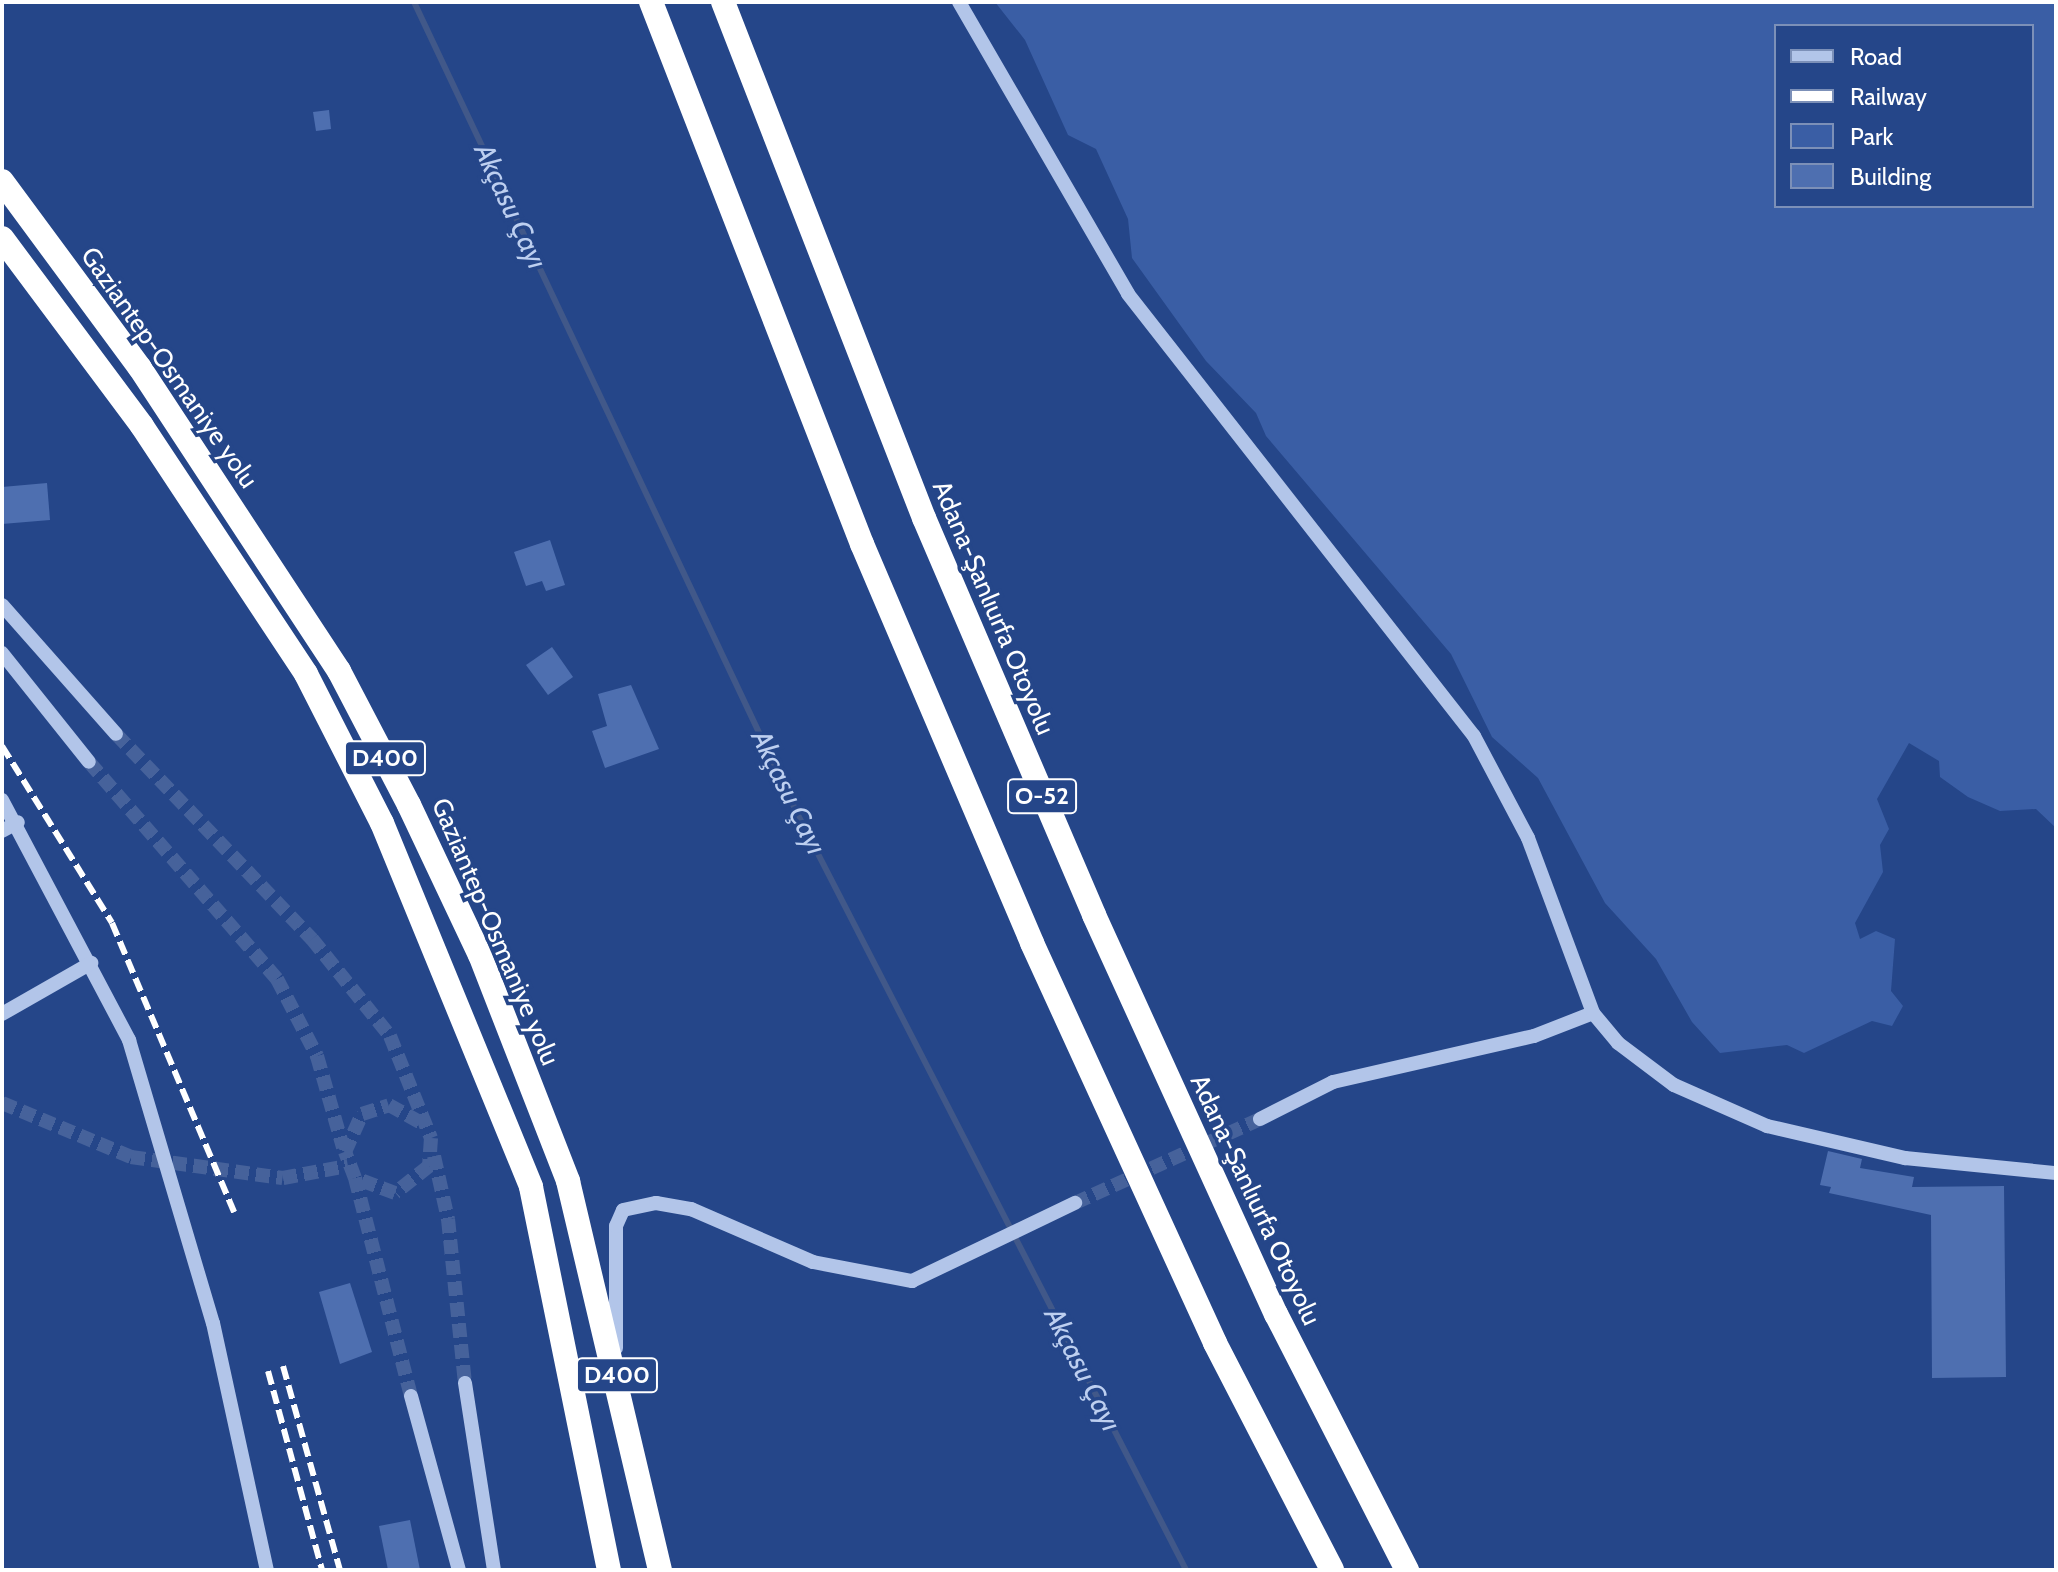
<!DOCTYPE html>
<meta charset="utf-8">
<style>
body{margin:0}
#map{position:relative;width:2058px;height:1572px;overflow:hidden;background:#254689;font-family:Cabin,sans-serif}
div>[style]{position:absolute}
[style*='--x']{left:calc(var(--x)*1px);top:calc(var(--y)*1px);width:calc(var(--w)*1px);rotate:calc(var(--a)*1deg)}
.green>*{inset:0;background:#3a5ea5}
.stream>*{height:6px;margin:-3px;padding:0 3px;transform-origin:3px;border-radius:3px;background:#415889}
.building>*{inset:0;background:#4e6fb0}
.minor-tunnel>*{height:14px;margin-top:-7px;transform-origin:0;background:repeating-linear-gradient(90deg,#46629b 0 14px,transparent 0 21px)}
.minor>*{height:14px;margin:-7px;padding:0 7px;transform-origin:7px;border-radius:7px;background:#b2c5e9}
.highway>*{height:24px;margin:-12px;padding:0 12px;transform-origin:12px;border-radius:12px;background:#fff}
.rail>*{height:6px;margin-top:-3px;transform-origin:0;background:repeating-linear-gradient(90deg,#fff 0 14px,transparent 0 20px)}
span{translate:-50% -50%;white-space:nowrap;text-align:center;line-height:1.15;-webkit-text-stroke:7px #254689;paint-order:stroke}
.shield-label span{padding:2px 6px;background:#254689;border:2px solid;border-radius:6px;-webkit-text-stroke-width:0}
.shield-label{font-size:24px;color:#fff;font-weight:700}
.street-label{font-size:26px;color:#fff}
.water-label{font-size:28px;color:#bdcff0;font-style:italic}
.frame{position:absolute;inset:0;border:4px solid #fff;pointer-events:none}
.legend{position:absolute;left:1774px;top:24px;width:260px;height:184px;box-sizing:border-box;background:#254689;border:2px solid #7c90b8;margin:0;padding:10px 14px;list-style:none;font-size:24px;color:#fff}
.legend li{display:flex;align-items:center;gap:16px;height:40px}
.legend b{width:40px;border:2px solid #7c90b8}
</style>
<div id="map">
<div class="green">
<div style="clip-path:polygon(evenodd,995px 2px,2056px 2px,2056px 828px,2036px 809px,2000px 811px,1968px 797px,1940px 777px,1939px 761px,1909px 743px,1877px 799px,1889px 829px,1880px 845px,1883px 872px,1855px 923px,1860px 939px,1876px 931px,1895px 939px,1891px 991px,1903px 1006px,1892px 1026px,1872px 1021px,1804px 1053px,1787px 1045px,1720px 1053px,1692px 1022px,1656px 959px,1605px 903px,1538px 778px,1492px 737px,1451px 654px,1266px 436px,1256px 413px,1206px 361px,1132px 258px,1128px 219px,1096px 149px,1068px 135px,1025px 40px,995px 2px,1776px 26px,2032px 26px,2032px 206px,1776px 206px,1776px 26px)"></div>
</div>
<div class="stream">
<div style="--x:414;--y:2;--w:895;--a:64.72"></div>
<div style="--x:796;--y:811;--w:853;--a:62.8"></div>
</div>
<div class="building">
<div style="clip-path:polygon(329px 110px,331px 129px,316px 131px,313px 112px)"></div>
<div style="clip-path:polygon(47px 483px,50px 520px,2px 524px,2px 487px)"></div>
<div style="clip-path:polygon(550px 540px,565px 585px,546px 591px,542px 581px,526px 586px,514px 552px)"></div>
<div style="clip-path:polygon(552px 647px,573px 677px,548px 695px,526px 665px)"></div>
<div style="clip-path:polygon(631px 685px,659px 749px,605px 768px,592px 731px,607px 726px,598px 694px)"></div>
<div style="clip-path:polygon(1828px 1151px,1862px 1159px,1860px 1168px,1914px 1177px,1912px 1187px,2004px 1186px,2006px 1377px,1932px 1378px,1931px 1215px,1829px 1193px,1831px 1187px,1820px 1185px)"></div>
<div style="clip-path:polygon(350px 1283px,372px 1352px,340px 1364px,319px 1292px)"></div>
<div style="clip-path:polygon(410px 1520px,420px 1570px,388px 1570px,379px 1526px)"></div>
</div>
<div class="minor-tunnel">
<div style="--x:116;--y:734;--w:284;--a:46.3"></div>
<div style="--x:312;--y:939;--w:124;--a:51.2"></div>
<div style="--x:390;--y:1036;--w:110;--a:68.1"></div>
<div style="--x:431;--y:1138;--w:28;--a:94"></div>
<div style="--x:429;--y:1166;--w:43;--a:141.5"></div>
<div style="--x:395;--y:1193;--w:43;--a:-159.4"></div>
<div style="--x:355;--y:1178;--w:28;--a:-111"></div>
<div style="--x:345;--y:1152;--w:42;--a:-65.9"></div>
<div style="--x:362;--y:1114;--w:28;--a:-18"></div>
<div style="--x:389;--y:1105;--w:41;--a:29.1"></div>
<div style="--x:89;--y:762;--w:287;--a:49.1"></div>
<div style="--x:277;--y:979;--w:87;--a:62.5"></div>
<div style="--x:317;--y:1056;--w:95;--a:74.1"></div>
<div style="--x:2;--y:1103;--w:140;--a:22.7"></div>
<div style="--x:131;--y:1157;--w:153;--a:7.9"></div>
<div style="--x:283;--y:1178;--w:66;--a:-10.5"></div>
<div style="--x:434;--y:1156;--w:65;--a:77.5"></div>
<div style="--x:448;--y:1219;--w:165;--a:84.1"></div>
<div style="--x:355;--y:1178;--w:225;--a:75.6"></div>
<div style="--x:1075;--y:1203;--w:203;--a:-24.4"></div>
</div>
<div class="minor">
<div style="--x:959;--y:2;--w:337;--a:59.9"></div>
<div style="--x:1128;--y:294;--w:561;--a:51.95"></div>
<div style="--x:1474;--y:736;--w:115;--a:62.1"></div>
<div style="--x:1528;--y:838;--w:187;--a:69.6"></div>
<div style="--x:2;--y:605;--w:172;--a:48.5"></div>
<div style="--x:2;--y:653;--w:139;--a:51.4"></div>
<div style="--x:2;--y:800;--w:272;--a:62.1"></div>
<div style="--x:129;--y:1040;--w:295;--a:73.5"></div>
<div style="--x:213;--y:1323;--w:253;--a:77.7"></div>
<div style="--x:2;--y:831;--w:18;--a:-29"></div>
<div style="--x:2;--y:1014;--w:103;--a:-29.8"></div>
<div style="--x:1260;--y:1119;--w:82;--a:-26.9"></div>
<div style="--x:1333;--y:1082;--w:206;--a:-12.9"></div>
<div style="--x:1534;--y:1036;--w:63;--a:-21.3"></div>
<div style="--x:1593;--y:1013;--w:39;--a:50"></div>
<div style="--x:1618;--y:1043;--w:70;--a:36.9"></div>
<div style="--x:1674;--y:1085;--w:102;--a:23.8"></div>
<div style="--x:1767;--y:1126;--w:142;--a:13.1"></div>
<div style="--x:1905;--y:1158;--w:152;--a:5.7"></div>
<div style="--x:616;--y:1348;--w:122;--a:-90"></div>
<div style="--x:616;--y:1226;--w:17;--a:-66"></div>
<div style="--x:623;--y:1210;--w:34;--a:-12"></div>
<div style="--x:656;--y:1203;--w:36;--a:10"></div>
<div style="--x:691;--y:1209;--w:133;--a:23.5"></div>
<div style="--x:813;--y:1262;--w:101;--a:10.9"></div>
<div style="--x:912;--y:1281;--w:181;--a:-25.6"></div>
<div style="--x:465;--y:1383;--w:189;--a:81.2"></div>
<div style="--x:411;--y:1396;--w:180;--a:74.6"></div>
</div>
<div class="highway">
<div style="--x:651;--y:2;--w:582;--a:68.73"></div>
<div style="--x:862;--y:544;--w:434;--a:66.9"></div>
<div style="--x:1032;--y:943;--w:440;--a:65.4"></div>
<div style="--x:1215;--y:1343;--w:255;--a:62.7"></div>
<div style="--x:723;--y:2;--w:554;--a:68.72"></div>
<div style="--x:924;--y:518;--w:432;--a:66.8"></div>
<div style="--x:1094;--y:915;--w:439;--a:65.5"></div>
<div style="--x:1276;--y:1314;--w:288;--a:62.9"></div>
<div style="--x:2;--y:181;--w:232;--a:53.6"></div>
<div style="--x:140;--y:368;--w:363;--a:56.7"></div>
<div style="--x:339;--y:671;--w:151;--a:62.4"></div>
<div style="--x:409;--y:805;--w:166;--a:64.7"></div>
<div style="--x:480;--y:955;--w:243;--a:68.7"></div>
<div style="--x:568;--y:1181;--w:400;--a:76.7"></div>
<div style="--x:2;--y:238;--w:234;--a:53.3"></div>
<div style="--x:142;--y:426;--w:297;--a:56.5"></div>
<div style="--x:306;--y:674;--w:167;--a:63"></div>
<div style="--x:382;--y:823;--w:393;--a:67.7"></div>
<div style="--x:531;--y:1187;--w:391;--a:78.5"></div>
</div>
<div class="rail">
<div style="--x:2;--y:746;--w:208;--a:58.1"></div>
<div style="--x:112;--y:923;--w:314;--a:67.1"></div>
<div style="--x:283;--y:1366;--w:212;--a:74.4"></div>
<div style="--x:268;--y:1371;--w:206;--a:74.8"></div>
</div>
<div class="shield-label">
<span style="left:385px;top:758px">D400</span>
<span style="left:1042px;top:796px">O-52</span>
<span style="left:617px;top:1375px">D400</span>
</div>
<div class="street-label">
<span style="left:169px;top:368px;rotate:55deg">Gaziantep-Osmaniye yolu</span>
<span style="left:993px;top:608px;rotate:67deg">Adana-Şanlıurfa Otoyolu</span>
<span style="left:495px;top:932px;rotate:67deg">Gaziantep-Osmaniye yolu</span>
<span style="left:1255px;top:1200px;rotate:65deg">Adana-Şanlıurfa Otoyolu</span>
</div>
<div class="water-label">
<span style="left:511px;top:206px;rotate:65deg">Akçasu Çayı</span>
<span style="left:789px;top:792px;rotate:64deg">Akçasu Çayı</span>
<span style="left:1083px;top:1369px;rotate:63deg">Akçasu Çayı</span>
</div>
<div class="frame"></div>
<ul class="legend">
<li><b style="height:10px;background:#b2c5e9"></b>Road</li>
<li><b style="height:10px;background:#fff"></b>Railway</li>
<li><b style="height:22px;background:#3a5ea5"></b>Park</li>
<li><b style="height:22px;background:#4e6fb0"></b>Building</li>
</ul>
</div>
